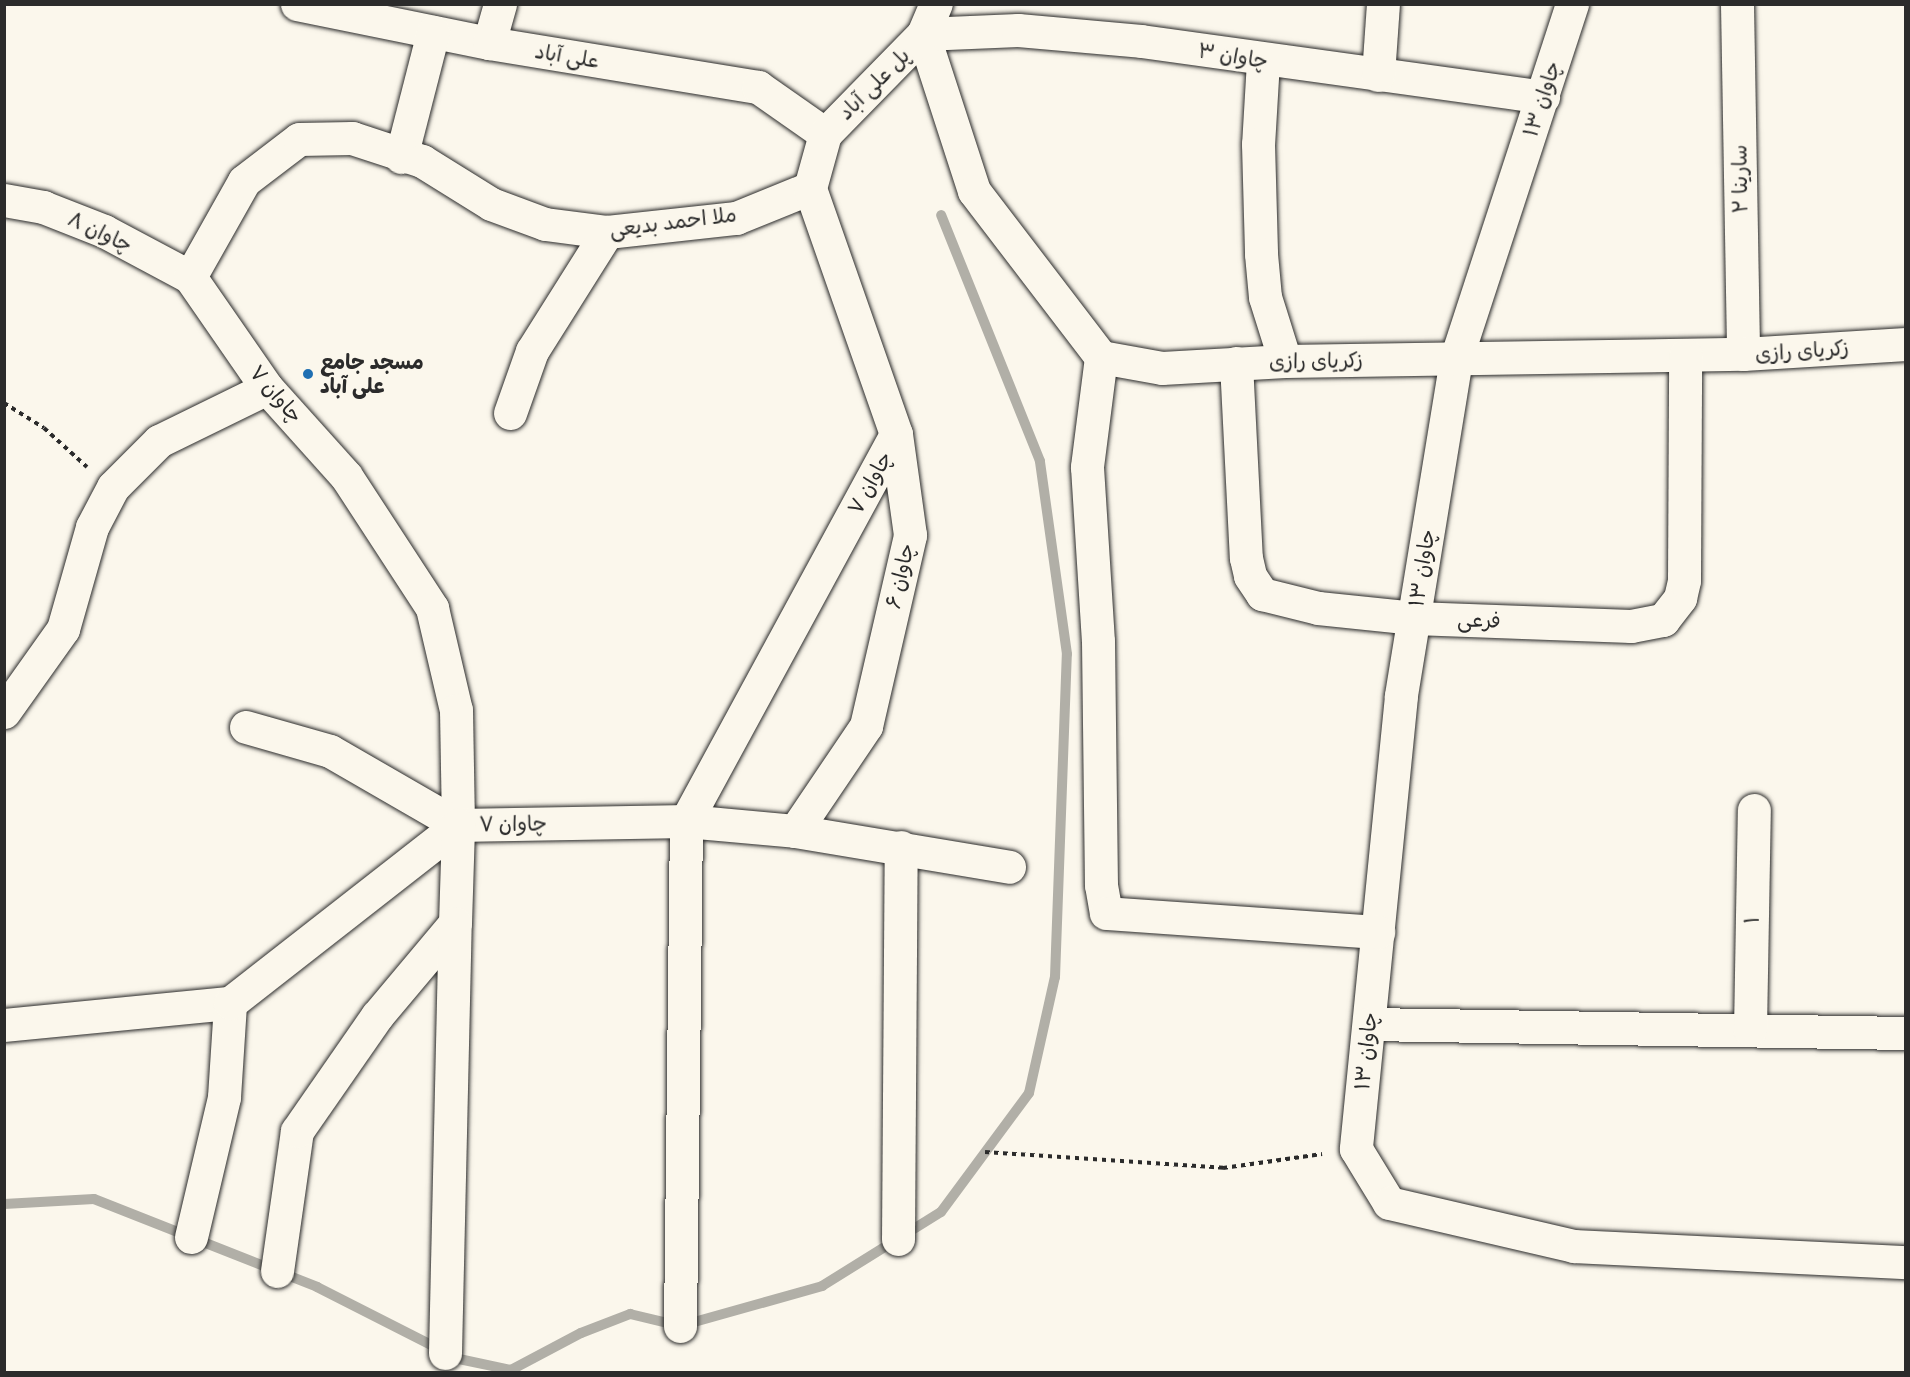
<!DOCTYPE html>
<meta charset="utf-8">
<style>
body{margin:0}
#map{position:relative;width:1910px;height:1377px;overflow:hidden;background:#fbf7ec;font-family:Delius,"Playpen Sans Arabic",sans-serif}
div>[style]{position:absolute}
[style*='--x']{left:calc(var(--x)*1px);top:calc(var(--y)*1px);width:calc(var(--w)*1px);rotate:calc(var(--a)*1deg)}
.stream>*{height:10px;margin:-5px;padding:0 5px;transform-origin:5px;border-radius:5px;background:#b1afa7}
.path>*{height:4px;margin-top:-2px;transform-origin:0;background:repeating-linear-gradient(90deg,#2b2b2b 0 4.5px,transparent 0 9px)}
.roads{filter:drop-shadow(0 0 2px #2b2b2b) drop-shadow(0 0 2px #2b2b2b)}
.minor>*{height:33px;margin:-16.5px;padding:0 16.5px;transform-origin:16.5px;border-radius:16.5px;background:#fbf7ec}
.dots>*{width:16px;height:16px;translate:-50% -50%;box-sizing:border-box;border:3px solid #fbf7ec;border-radius:50%}
span{translate:-50% -50%;white-space:nowrap;text-align:center;line-height:1.15;-webkit-text-stroke:4.5px #fbf7ec;paint-order:stroke}
.street-label{font-size:21px;color:#2b2b2b}
.poi-label{font-size:21px;color:#2b2b2b;font-weight:700}
.left{translate:0 -50%;text-align:left}
.frame{position:absolute;inset:0;border:6px solid #2b2b2b;pointer-events:none}
</style>
<div id="map">
<div class="stream">
<div style="--x:4;--y:1204;--w:90;--a:-3.2"></div>
<div style="--x:94;--y:1199;--w:240;--a:21.5"></div>
<div style="--x:317;--y:1287;--w:159;--a:26.9"></div>
<div style="--x:459;--y:1359;--w:53;--a:11.9"></div>
<div style="--x:511;--y:1370;--w:79;--a:-27.9"></div>
<div style="--x:581;--y:1333;--w:53;--a:-21.2"></div>
<div style="--x:630;--y:1314;--w:51;--a:13.5"></div>
<div style="--x:680;--y:1326;--w:148;--a:-15.7"></div>
<div style="--x:822;--y:1286;--w:140;--a:-31.9"></div>
<div style="--x:941;--y:1212;--w:148;--a:-53.5"></div>
<div style="--x:1029;--y:1093;--w:119;--a:-77.4"></div>
<div style="--x:1055;--y:977;--w:323;--a:-87.9"></div>
<div style="--x:1067;--y:654;--w:195;--a:-98"></div>
<div style="--x:1040;--y:461;--w:265;--a:-111.9"></div>
</div>
<div class="path">
<div style="--x:4;--y:403;--w:47;--a:32"></div>
<div style="--x:44;--y:428;--w:58;--a:42.2"></div>
<div style="--x:985;--y:1152;--w:239;--a:3.8"></div>
<div style="--x:1223;--y:1168;--w:100;--a:-8"></div>
</div>
<div class="roads">
<div class="minor">
<div style="--x:297;--y:4;--w:196;--a:11.5"></div>
<div style="--x:489;--y:43;--w:273;--a:9.3"></div>
<div style="--x:758;--y:87;--w:82;--a:35"></div>
<div style="--x:1572;--y:4;--w:373;--a:108.1"></div>
<div style="--x:1456;--y:359;--w:341;--a:99.3"></div>
<div style="--x:1401;--y:696;--w:455;--a:95.7"></div>
<div style="--x:1356;--y:1149;--w:63;--a:58.6"></div>
<div style="--x:1389;--y:1203;--w:190;--a:13.1"></div>
<div style="--x:1574;--y:1246;--w:332;--a:2.8"></div>
<div style="--x:1737;--y:4;--w:350;--a:89"></div>
<div style="--x:923;--y:34;--w:165;--a:72"></div>
<div style="--x:974;--y:191;--w:209;--a:52.6"></div>
<div style="--x:1101;--y:357;--w:62;--a:10.2"></div>
<div style="--x:1162;--y:368;--w:123;--a:-3.3"></div>
<div style="--x:1285;--y:361;--w:458;--a:-0.9"></div>
<div style="--x:1743;--y:354;--w:163;--a:-3.5"></div>
<div style="--x:923;--y:34;--w:95;--a:-2.4"></div>
<div style="--x:1018;--y:30;--w:123;--a:5.1"></div>
<div style="--x:1141;--y:41;--w:406;--a:7.9"></div>
<div style="--x:489;--y:43;--w:41;--a:-74.2"></div>
<div style="--x:1263;--y:61;--w:83;--a:93.4"></div>
<div style="--x:1258;--y:144;--w:110;--a:88.4"></div>
<div style="--x:1261;--y:254;--w:43;--a:84.7"></div>
<div style="--x:1265;--y:297;--w:67;--a:72.6"></div>
<div style="--x:1378;--y:75;--w:71;--a:-86"></div>
<div style="--x:401;--y:157;--w:129;--a:-75.6"></div>
<div style="--x:4;--y:200;--w:40;--a:10"></div>
<div style="--x:43;--y:207;--w:66;--a:21.5"></div>
<div style="--x:104;--y:231;--w:98;--a:28.1"></div>
<div style="--x:190;--y:277;--w:135;--a:55.3"></div>
<div style="--x:267;--y:388;--w:118;--a:48.1"></div>
<div style="--x:346;--y:476;--w:158;--a:56.9"></div>
<div style="--x:432;--y:608;--w:105;--a:76.8"></div>
<div style="--x:456;--y:710;--w:115;--a:89"></div>
<div style="--x:458;--y:825;--w:228;--a:-1"></div>
<div style="--x:686;--y:821;--w:440;--a:-61.5"></div>
<div style="--x:190;--y:277;--w:110;--a:-60.6"></div>
<div style="--x:244;--y:181;--w:69;--a:-37.4"></div>
<div style="--x:299;--y:139;--w:53;--a:-1.1"></div>
<div style="--x:352;--y:138;--w:74;--a:18.2"></div>
<div style="--x:422;--y:161;--w:81;--a:31.9"></div>
<div style="--x:491;--y:204;--w:58;--a:20.3"></div>
<div style="--x:545;--y:224;--w:63;--a:7.4"></div>
<div style="--x:607;--y:232;--w:130;--a:-6.2"></div>
<div style="--x:736;--y:218;--w:80;--a:-22.1"></div>
<div style="--x:1101;--y:357;--w:111;--a:97.3"></div>
<div style="--x:1087;--y:467;--w:174;--a:86.4"></div>
<div style="--x:1098;--y:641;--w:244;--a:89.3"></div>
<div style="--x:1101;--y:885;--w:28;--a:80"></div>
<div style="--x:1106;--y:913;--w:273;--a:4"></div>
<div style="--x:1236;--y:363;--w:195;--a:87.1"></div>
<div style="--x:1246;--y:558;--w:18;--a:77"></div>
<div style="--x:1250;--y:576;--w:22;--a:56"></div>
<div style="--x:1262;--y:594;--w:58;--a:14"></div>
<div style="--x:1318;--y:608;--w:97;--a:5.9"></div>
<div style="--x:1414;--y:618;--w:217;--a:2.1"></div>
<div style="--x:1631;--y:626;--w:33;--a:-11"></div>
<div style="--x:1663;--y:620;--w:28;--a:-52"></div>
<div style="--x:1680;--y:598;--w:18;--a:-77"></div>
<div style="--x:1684;--y:580;--w:225;--a:-89.7"></div>
<div style="--x:510;--y:413;--w:66;--a:-70.5"></div>
<div style="--x:532;--y:351;--w:141;--a:-57.8"></div>
<div style="--x:4;--y:712;--w:102;--a:-54.6"></div>
<div style="--x:63;--y:629;--w:106;--a:-74.1"></div>
<div style="--x:92;--y:527;--w:45;--a:-62.3"></div>
<div style="--x:113;--y:487;--w:65;--a:-45"></div>
<div style="--x:159;--y:441;--w:120;--a:-26.1"></div>
<div style="--x:246;--y:727;--w:87;--a:15.9"></div>
<div style="--x:330;--y:751;--w:148;--a:30"></div>
<div style="--x:795;--y:831;--w:127;--a:-55.9"></div>
<div style="--x:866;--y:726;--w:196;--a:-77"></div>
<div style="--x:910;--y:535;--w:102;--a:-97.9"></div>
<div style="--x:896;--y:434;--w:261;--a:-109.3"></div>
<div style="--x:810;--y:188;--w:56;--a:-74.5"></div>
<div style="--x:825;--y:134;--w:140;--a:-45.6"></div>
<div style="--x:923;--y:34;--w:33;--a:-67"></div>
<div style="--x:1369;--y:1024;--w:537;--a:0.96"></div>
<div style="--x:4;--y:1025;--w:227;--a:-5.6"></div>
<div style="--x:1750;--y:1030;--w:220;--a:-89"></div>
<div style="--x:191;--y:1237;--w:144;--a:-76.7"></div>
<div style="--x:224;--y:1097;--w:94;--a:-86.3"></div>
<div style="--x:230;--y:1003;--w:289;--a:-38"></div>
<div style="--x:898;--y:1239;--w:392;--a:-89.6"></div>
<div style="--x:277;--y:1271;--w:141;--a:-81.9"></div>
<div style="--x:297;--y:1131;--w:140;--a:-55.2"></div>
<div style="--x:377;--y:1016;--w:121;--a:-50"></div>
<div style="--x:455;--y:923;--w:98;--a:-88.2"></div>
<div style="--x:680;--y:1326;--w:505;--a:-89.32"></div>
<div style="--x:686;--y:821;--w:109;--a:5.2"></div>
<div style="--x:795;--y:831;--w:217;--a:9.5"></div>
<div style="--x:445;--y:1353;--w:430;--a:-88.7"></div>
</div>
</div>
<div class="dots">
<div style="left:308px;top:374px;background:#1f6fb2"></div>
</div>
<div class="street-label">
<span style="left:567px;top:56px;rotate:9deg">علی آباد</span>
<span style="left:1233px;top:56px;rotate:9deg">چاوان ۳</span>
<span style="left:874px;top:84px;rotate:-45deg">پل علی آباد</span>
<span style="left:1542px;top:99px;rotate:-72deg">چاوان ۱۳</span>
<span style="left:1740px;top:179px;rotate:-91deg">سارینا ۲</span>
<span style="left:673px;top:222px;rotate:-7deg">ملا احمد بدیعی</span>
<span style="left:100px;top:232px;rotate:25deg">چاوان ۸</span>
<span style="left:1802px;top:351px;rotate:-4deg">زکریای رازی</span>
<span style="left:1316px;top:361px;rotate:-1deg">زکریای رازی</span>
<span style="left:276px;top:394px;rotate:49deg">چاوان ۷</span>
<span style="left:870px;top:483px;rotate:-61deg">چاوان ۷</span>
<span style="left:1422px;top:568px;rotate:-81deg">چاوان ۱۳</span>
<span style="left:900px;top:576px;rotate:-77deg">چاوان ۶</span>
<span style="left:1479px;top:620px;rotate:2deg">فرعی</span>
<span style="left:513px;top:824px;rotate:-1deg">چاوان ۷</span>
<span style="left:1752px;top:920px;rotate:-89deg">۱</span>
<span style="left:1366px;top:1051px;rotate:-84deg">چاوان ۱۳</span>
</div>
<div class="poi-label">
<span class="left" style="left:320px;top:374px">مسجد جامع<br>علی آباد</span>
</div>
<div class="frame"></div>
</div>
